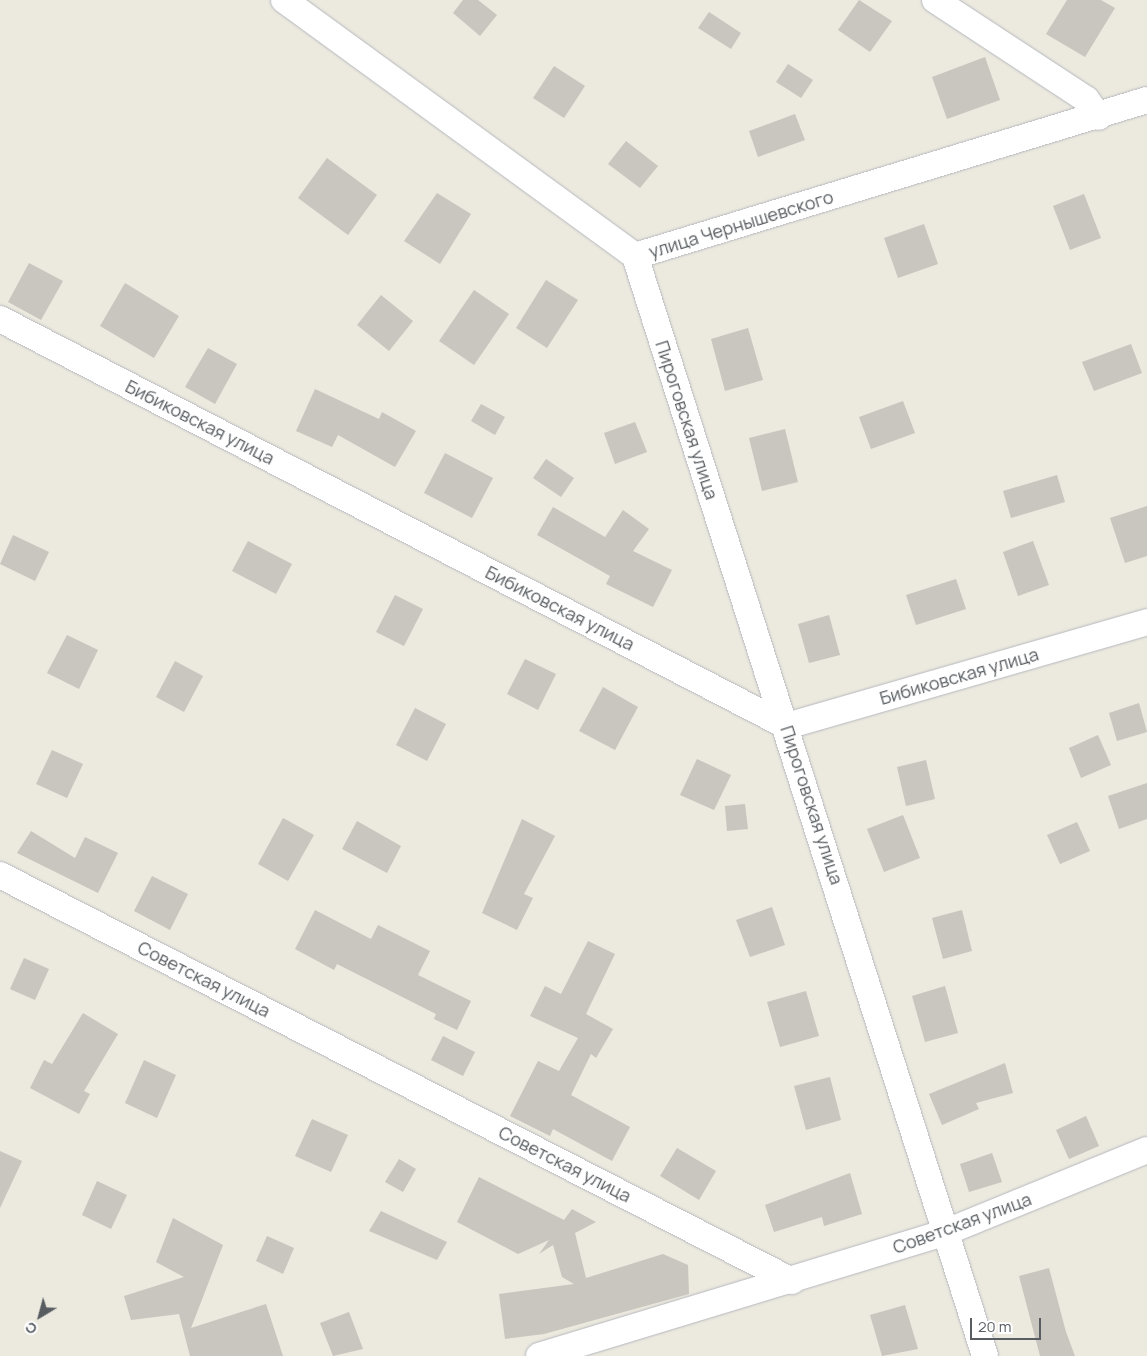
<!DOCTYPE html>
<meta charset="utf-8">
<style>
body{margin:0}
#map{position:relative;width:1147px;height:1356px;overflow:hidden;background:#ece9df;font-family:Manrope,sans-serif}
div>[style]{position:absolute}
[style*='--x']{left:calc(var(--x)*1px);top:calc(var(--y)*1px);width:calc(var(--w)*1px);rotate:calc(var(--a)*1deg)}
.building>*{inset:0;background:#c9c5bf}
.roads{filter:drop-shadow(0 0 1px #b5b8bd) drop-shadow(0 0 1px #b5b8bd)}
.street>*{height:26px;margin:-13px;padding:0 13px;transform-origin:13px;border-radius:13px;background:#fff}
span{translate:-50% -50%;white-space:nowrap;text-align:center;line-height:1.15;-webkit-text-stroke:4px #fff;paint-order:stroke}
.street-label{font-size:18px;color:#585d61}
.north{position:absolute;left:15px;top:1291px;width:50px;height:50px;-webkit-text-stroke:4px #fff;paint-order:stroke;rotate:217deg;font-size:14px;font-weight:700;line-height:20px;text-align:center;color:#585d61}
.north::after{content:'';display:block;margin:auto;width:18px;height:22px;background:#585d61;clip-path:polygon(50% 0,100% 100%,50% 72%,0 100%)}
.scale{position:absolute;left:970px;top:1318px;width:71px;height:22px;box-sizing:border-box;border:2px solid #585d61;border-top:0;padding-left:6px;font-size:15px;line-height:18px;white-space:nowrap;color:#585d61;-webkit-text-stroke:4px #fff;paint-order:stroke}
</style>
<div id="map">
<div class="building">
<div style="clip-path:polygon(463px 0,478px 0,497px 15px,480px 36px,453px 13px)"></div>
<div style="clip-path:polygon(859px 0,892px 21px,870px 52px,838px 30px)"></div>
<div style="clip-path:polygon(1067px 0,1101px 0,1115px 8px,1085px 57px,1046px 34px)"></div>
<div style="clip-path:polygon(709px 12px,741px 33px,731px 49px,698px 28px)"></div>
<div style="clip-path:polygon(985px 57px,1000px 100px,947px 119px,932px 77px)"></div>
<div style="clip-path:polygon(788px 64px,813px 80px,801px 98px,776px 82px)"></div>
<div style="clip-path:polygon(554px 66px,585px 86px,564px 118px,533px 98px)"></div>
<div style="clip-path:polygon(795px 114px,805px 140px,758px 157px,749px 131px)"></div>
<div style="clip-path:polygon(626px 141px,658px 166px,640px 188px,608px 164px)"></div>
<div style="clip-path:polygon(327px 158px,377px 195px,348px 235px,298px 198px)"></div>
<div style="clip-path:polygon(437px 193px,471px 214px,440px 264px,404px 241px)"></div>
<div style="clip-path:polygon(1084px 194px,1101px 238px,1070px 250px,1053px 206px)"></div>
<div style="clip-path:polygon(924px 224px,938px 264px,898px 278px,884px 238px)"></div>
<div style="clip-path:polygon(29px 263px,63px 281px,41px 320px,8px 302px)"></div>
<div style="clip-path:polygon(546px 280px,578px 300px,547px 348px,516px 328px)"></div>
<div style="clip-path:polygon(125px 283px,179px 316px,154px 358px,100px 326px)"></div>
<div style="clip-path:polygon(474px 290px,509px 314px,474px 365px,439px 341px)"></div>
<div style="clip-path:polygon(381px 295px,413px 321px,389px 351px,357px 325px)"></div>
<div style="clip-path:polygon(748px 328px,763px 380px,725px 391px,711px 339px)"></div>
<div style="clip-path:polygon(1131px 344px,1142px 373px,1094px 391px,1082px 362px)"></div>
<div style="clip-path:polygon(208px 348px,237px 364px,215px 404px,185px 387px)"></div>
<div style="clip-path:polygon(315px 389px,379px 419px,382px 412px,416px 431px,395px 467px,338px 435px,332px 447px,296px 431px)"></div>
<div style="clip-path:polygon(903px 401px,915px 433px,871px 449px,859px 417px)"></div>
<div style="clip-path:polygon(481px 404px,505px 417px,495px 435px,471px 421px)"></div>
<div style="clip-path:polygon(635px 422px,647px 452px,615px 464px,604px 433px)"></div>
<div style="clip-path:polygon(785px 429px,798px 482px,762px 491px,749px 438px)"></div>
<div style="clip-path:polygon(445px 453px,493px 478px,472px 518px,424px 493px)"></div>
<div style="clip-path:polygon(546px 459px,574px 478px,561px 497px,533px 478px)"></div>
<div style="clip-path:polygon(1057px 475px,1065px 502px,1011px 518px,1003px 491px)"></div>
<div style="clip-path:polygon(1147px 506px,1147px 556px,1125px 563px,1110px 518px)"></div>
<div style="clip-path:polygon(553px 507px,605px 537px,623px 510px,649px 529px,633px 551px,672px 570px,653px 607px,606px 584px,610px 576px,537px 535px)"></div>
<div style="clip-path:polygon(13px 535px,49px 552px,35px 581px,0 564px)"></div>
<div style="clip-path:polygon(248px 541px,292px 564px,276px 594px,232px 571px)"></div>
<div style="clip-path:polygon(1033px 541px,1049px 585px,1018px 596px,1003px 552px)"></div>
<div style="clip-path:polygon(956px 579px,966px 609px,916px 625px,906px 595px)"></div>
<div style="clip-path:polygon(395px 595px,423px 609px,404px 646px,376px 632px)"></div>
<div style="clip-path:polygon(829px 615px,840px 655px,809px 663px,798px 624px)"></div>
<div style="clip-path:polygon(67px 635px,98px 650px,79px 689px,47px 673px)"></div>
<div style="clip-path:polygon(525px 659px,556px 674px,538px 710px,507px 694px)"></div>
<div style="clip-path:polygon(175px 661px,203px 676px,184px 712px,156px 697px)"></div>
<div style="clip-path:polygon(603px 687px,638px 707px,615px 750px,579px 731px)"></div>
<div style="clip-path:polygon(1139px 703px,1147px 732px,1117px 741px,1109px 713px)"></div>
<div style="clip-path:polygon(415px 708px,446px 724px,427px 761px,396px 745px)"></div>
<div style="clip-path:polygon(1098px 735px,1111px 765px,1081px 778px,1069px 748px)"></div>
<div style="clip-path:polygon(52px 750px,83px 764px,67px 798px,36px 784px)"></div>
<div style="clip-path:polygon(697px 759px,731px 775px,714px 810px,680px 795px)"></div>
<div style="clip-path:polygon(926px 760px,935px 799px,906px 806px,897px 767px)"></div>
<div style="clip-path:polygon(1147px 783px,1147px 819px,1119px 829px,1108px 796px)"></div>
<div style="clip-path:polygon(745px 804px,748px 829px,727px 831px,725px 806px)"></div>
<div style="clip-path:polygon(903px 815px,920px 858px,884px 872px,867px 829px)"></div>
<div style="clip-path:polygon(283px 818px,314px 835px,288px 881px,258px 864px)"></div>
<div style="clip-path:polygon(522px 819px,555px 836px,524px 894px,533px 898px,517px 930px,482px 913px)"></div>
<div style="clip-path:polygon(357px 821px,401px 846px,387px 873px,342px 849px)"></div>
<div style="clip-path:polygon(1077px 822px,1090px 851px,1060px 864px,1047px 835px)"></div>
<div style="clip-path:polygon(31px 831px,75px 858px,85px 837px,118px 853px,98px 893px,17px 853px)"></div>
<div style="clip-path:polygon(152px 876px,188px 894px,170px 930px,134px 911px)"></div>
<div style="clip-path:polygon(772px 907px,785px 945px,750px 957px,736px 920px)"></div>
<div style="clip-path:polygon(315px 910px,371px 939px,378px 925px,430px 951px,418px 975px,471px 1001px,457px 1030px,434px 1019px,436px 1014px,337px 964px,334px 970px,295px 949px)"></div>
<div style="clip-path:polygon(962px 910px,972px 951px,943px 959px,932px 918px)"></div>
<div style="clip-path:polygon(588px 941px,615px 954px,586px 1014px,613px 1029px,596px 1058px,591px 1054px,571px 1095px,630px 1127px,612px 1161px,553px 1129px,550px 1136px,510px 1116px,538px 1061px,559px 1071px,578px 1038px,530px 1016px,545px 986px,561px 994px)"></div>
<div style="clip-path:polygon(24px 958px,49px 969px,35px 1000px,10px 989px)"></div>
<div style="clip-path:polygon(945px 986px,958px 1033px,925px 1042px,912px 996px)"></div>
<div style="clip-path:polygon(806px 991px,819px 1036px,780px 1047px,767px 1002px)"></div>
<div style="clip-path:polygon(83px 1013px,118px 1034px,84px 1091px,90px 1094px,79px 1114px,30px 1088px,44px 1060px,52px 1064px)"></div>
<div style="clip-path:polygon(443px 1036px,475px 1052px,463px 1076px,431px 1060px)"></div>
<div style="clip-path:polygon(144px 1060px,176px 1075px,157px 1118px,125px 1103px)"></div>
<div style="clip-path:polygon(1005px 1063px,1013px 1093px,976px 1103px,979px 1109px,942px 1125px,929px 1094px)"></div>
<div style="clip-path:polygon(830px 1077px,841px 1120px,806px 1130px,794px 1086px)"></div>
<div style="clip-path:polygon(1086px 1116px,1099px 1146px,1069px 1159px,1056px 1130px)"></div>
<div style="clip-path:polygon(312px 1119px,348px 1135px,331px 1172px,295px 1156px)"></div>
<div style="clip-path:polygon(677px 1148px,716px 1171px,699px 1200px,660px 1176px)"></div>
<div style="clip-path:polygon(0 1151px,22px 1161px,0 1208px)"></div>
<div style="clip-path:polygon(992px 1153px,1002px 1182px,969px 1192px,960px 1164px)"></div>
<div style="clip-path:polygon(399px 1159px,416px 1169px,403px 1192px,385px 1182px)"></div>
<div style="clip-path:polygon(850px 1173px,862px 1214px,824px 1226px,822px 1217px,774px 1232px,765px 1205px)"></div>
<div style="clip-path:polygon(479px 1177px,564px 1220px,572px 1209px,596px 1222px,575px 1233px,586px 1278px,663px 1254px,688px 1265px,689px 1294px,544px 1334px,505px 1339px,499px 1294px,574px 1284px,562px 1277px,553px 1245px,539px 1254px,549px 1240px,518px 1254px,457px 1222px)"></div>
<div style="clip-path:polygon(97px 1181px,127px 1195px,111px 1229px,82px 1215px)"></div>
<div style="clip-path:polygon(381px 1211px,447px 1242px,437px 1260px,369px 1231px)"></div>
<div style="clip-path:polygon(173px 1218px,223px 1245px,191px 1328px,266px 1304px,283px 1356px,190px 1356px,179px 1314px,131px 1320px,124px 1296px,184px 1277px,156px 1262px)"></div>
<div style="clip-path:polygon(267px 1236px,294px 1248px,283px 1274px,256px 1261px)"></div>
<div style="clip-path:polygon(1049px 1268px,1066px 1332px,1075px 1356px,1040px 1356px,1019px 1276px)"></div>
<div style="clip-path:polygon(905px 1305px,918px 1349px,882px 1356px,870px 1315px)"></div>
<div style="clip-path:polygon(349px 1312px,363px 1349px,333px 1356px,320px 1323px)"></div>
</div>
<div class="roads">
<div class="street">
<div style="--x:284;--y:0;--w:434;--a:36.1"></div>
<div style="--x:635;--y:256;--w:535;--a:-16.95"></div>
<div style="--x:935;--y:0;--w:181;--a:33.3"></div>
<div style="--x:1086;--y:99;--w:22;--a:54"></div>
<div style="--x:635;--y:256;--w:1154;--a:72.35"></div>
<div style="--x:0;--y:319;--w:886;--a:27.35"></div>
<div style="--x:787;--y:726;--w:375;--a:-16.1"></div>
<div style="--x:0;--y:875;--w:890;--a:27.14"></div>
<div style="--x:539;--y:1356;--w:425;--a:-16.9"></div>
<div style="--x:946;--y:1232;--w:217;--a:-22.2"></div>
</div>
</div>
<div class="street-label">
<span style="left:741px;top:224px;rotate:-17deg">улица Чернышевского</span>
<span style="left:687px;top:420px;rotate:72deg">Пироговская улица</span>
<span style="left:200px;top:422px;rotate:27deg">Бибиковская улица</span>
<span style="left:560px;top:608px;rotate:27deg">Бибиковская улица</span>
<span style="left:959px;top:676px;rotate:-16deg">Бибиковская улица</span>
<span style="left:812px;top:805px;rotate:72deg">Пироговская улица</span>
<span style="left:204px;top:979px;rotate:27deg">Советская улица</span>
<span style="left:565px;top:1164px;rotate:27deg">Советская улица</span>
<span style="left:962px;top:1223px;rotate:-20deg">Советская улица</span>
</div>
<div class="north">С</div>
<div class="scale">20 m</div>
</div>
